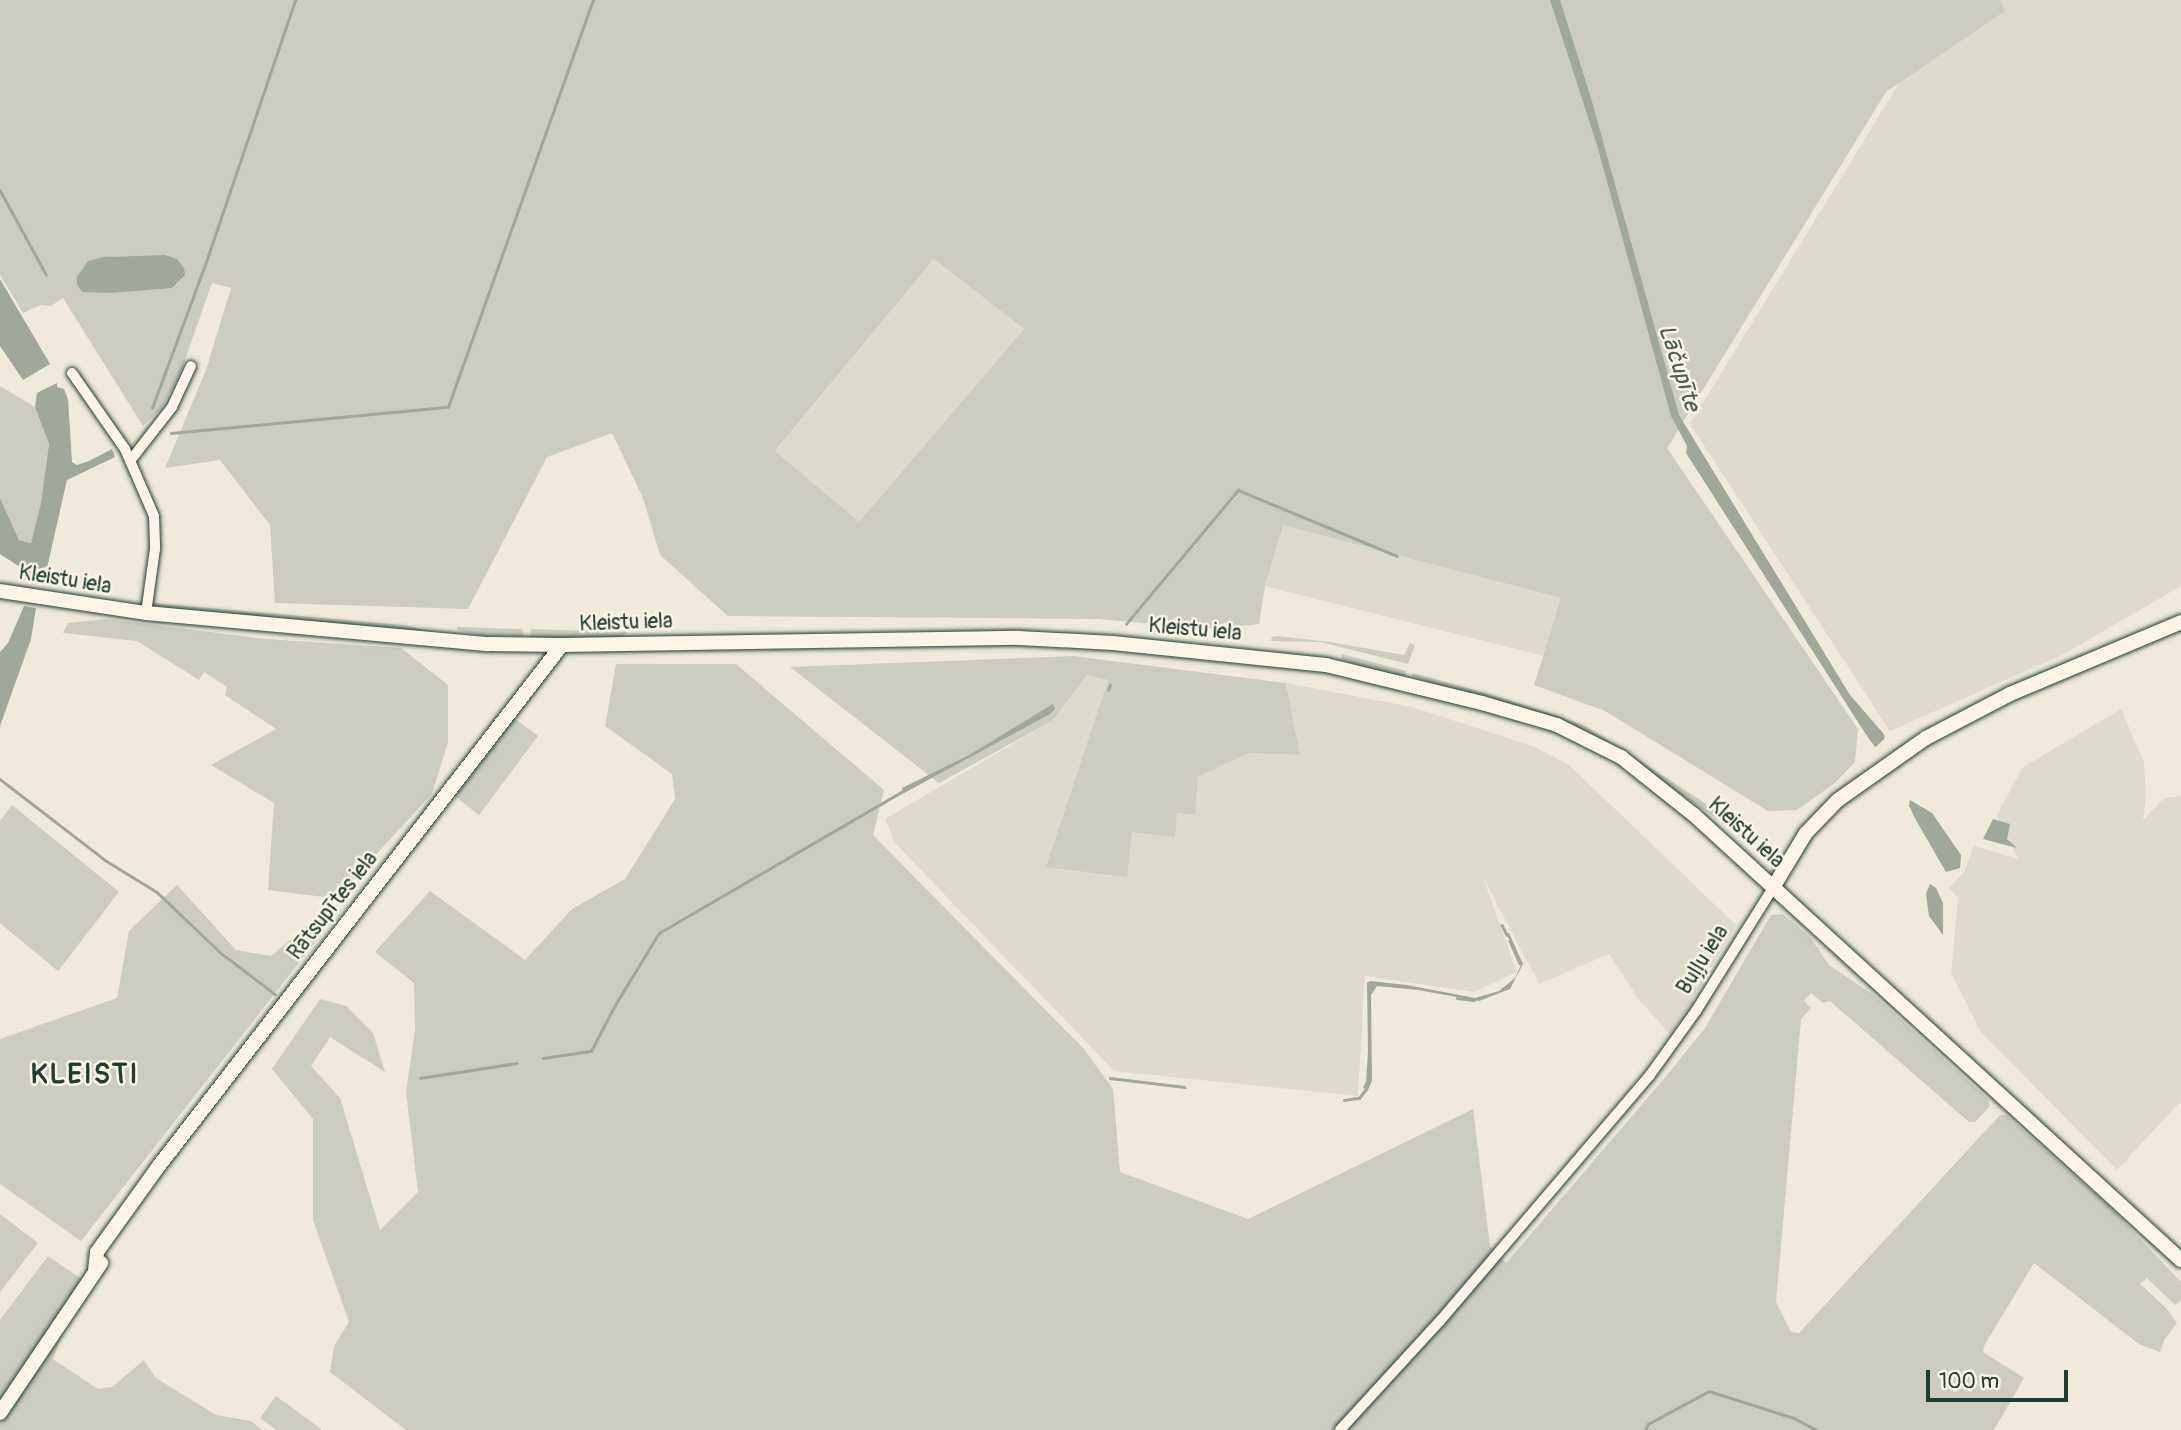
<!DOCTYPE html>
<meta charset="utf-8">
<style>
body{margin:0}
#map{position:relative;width:2181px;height:1430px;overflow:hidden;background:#efeada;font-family:Pangolin,sans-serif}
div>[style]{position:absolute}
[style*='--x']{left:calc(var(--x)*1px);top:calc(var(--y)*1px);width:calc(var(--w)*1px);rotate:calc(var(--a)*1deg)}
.built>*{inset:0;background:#dedbcc}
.green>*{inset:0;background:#cccdbf}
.water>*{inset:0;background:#9fa89a}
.stream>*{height:2.5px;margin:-1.25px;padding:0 1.25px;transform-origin:1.25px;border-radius:1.25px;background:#9fa89a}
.roads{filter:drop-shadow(0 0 2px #1f3d34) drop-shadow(0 0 2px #1f3d34)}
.street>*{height:10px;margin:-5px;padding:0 5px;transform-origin:5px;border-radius:5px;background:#fcf5e5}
.secondary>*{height:14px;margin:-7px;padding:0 7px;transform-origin:7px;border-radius:7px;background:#fcf5e5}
span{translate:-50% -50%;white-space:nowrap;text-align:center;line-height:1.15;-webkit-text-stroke:5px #fcf5e5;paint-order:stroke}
.street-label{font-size:21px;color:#1f3d34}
.water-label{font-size:23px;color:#455d53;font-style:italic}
.district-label{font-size:28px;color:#1f3d34;font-weight:700;letter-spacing:2px}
.scale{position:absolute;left:1926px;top:1370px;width:142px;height:32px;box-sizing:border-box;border:4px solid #1f3d34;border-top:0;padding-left:9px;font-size:21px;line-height:24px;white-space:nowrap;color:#1f3d34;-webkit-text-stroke:5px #fcf5e5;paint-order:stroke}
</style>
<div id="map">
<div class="built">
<div style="clip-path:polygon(1950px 0,2181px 0,2181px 586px,2062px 655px,1890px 731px,1690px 424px)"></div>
<div style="clip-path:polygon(934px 259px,1024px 329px,859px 523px,775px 452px)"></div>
<div style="clip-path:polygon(1282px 524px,1562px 598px,1544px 656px,1265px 586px)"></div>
<div style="clip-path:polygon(1087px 675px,1108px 680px,1047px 867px,1177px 813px,1194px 815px,1198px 777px,1248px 753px,1300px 755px,1286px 683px,1412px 707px,1535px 747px,1569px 765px,1736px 925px,1692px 1000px,1694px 1002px,1688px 1012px,1670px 1034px,1639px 1000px,1609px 954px,1539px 984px,1482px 875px,1517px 972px,1474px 992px,1365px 976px,1358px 1096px,1114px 1071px,895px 843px,885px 819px,1052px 721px)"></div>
<div style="clip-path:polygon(2121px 709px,2144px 762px,2146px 795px,2143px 820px,2164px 798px,2181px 796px,2181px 1101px,2117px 1170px,1981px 1032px,1951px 973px,1958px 898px,1949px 888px,1964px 872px,1974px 846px,2018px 859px,1997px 816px,2022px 768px)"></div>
</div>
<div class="green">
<div style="clip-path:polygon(evenodd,0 0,2000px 0,2005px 11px,1886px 92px,1667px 448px,1858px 729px,1855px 762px,1835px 783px,1797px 810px,1768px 811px,1605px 711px,1534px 685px,1561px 598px,1283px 525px,1265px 586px,1259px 624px,1215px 629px,1098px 619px,728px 616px,660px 555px,643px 498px,612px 433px,547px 457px,468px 609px,275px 603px,270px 525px,220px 460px,165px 468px,206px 370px,231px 288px,212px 283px,179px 377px,161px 409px,143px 426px,63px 298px,51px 306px,41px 305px,23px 313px,0 275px,0 0,165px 255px,77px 285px,76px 278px,88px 261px,103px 257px,165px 255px,0 0,934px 259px,1024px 329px,859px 522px,775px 451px,934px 259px)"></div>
<div style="clip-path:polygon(0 386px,35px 407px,49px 444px,41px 503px,31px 543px,19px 540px,0 498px)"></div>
<div style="clip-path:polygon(152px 603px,405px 625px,423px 630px,406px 632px,161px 608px)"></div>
<div style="clip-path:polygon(106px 619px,266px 639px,401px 648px,448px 685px,448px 742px,432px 794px,331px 903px,324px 897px,268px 890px,274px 803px,211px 765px,276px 729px,225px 695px,227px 687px,204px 672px,199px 680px,137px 641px,63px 633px,68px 623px)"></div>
<div style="clip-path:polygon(457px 627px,522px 629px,524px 636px,485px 636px,457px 630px)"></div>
<div style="clip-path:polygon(531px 629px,627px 632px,622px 638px,530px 640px)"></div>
<div style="clip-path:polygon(1277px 636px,1330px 642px,1404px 655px,1410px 643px,1415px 645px,1408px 664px,1320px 642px,1271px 641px,1272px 637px)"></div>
<div style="clip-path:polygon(1342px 654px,1406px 671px,1405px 676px,1366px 668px,1341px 659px)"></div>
<div style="clip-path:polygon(1073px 656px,1286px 683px,1300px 755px,1248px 753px,1198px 777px,1195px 815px,1177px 813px,1175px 837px,1132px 832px,1127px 877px,1046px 867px,1108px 680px,1087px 675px,1052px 721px,939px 783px,790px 667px)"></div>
<div style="clip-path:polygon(616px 664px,736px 664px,884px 790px,873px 835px,1084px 1049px,1113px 1089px,1120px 1172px,1248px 1219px,1473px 1109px,1490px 1246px,1506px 1263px,1668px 1074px,1705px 1028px,1771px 915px,1783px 914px,1810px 937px,1829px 965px,1875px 996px,1988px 1099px,1990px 1106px,1975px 1122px,1969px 1122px,1830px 1001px,1823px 1003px,1811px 993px,1804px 1001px,1811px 1008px,1801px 1019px,1776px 1302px,1791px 1332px,1799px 1333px,2000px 1115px,2006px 1115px,2109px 1206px,2181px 1282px,2181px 1300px,2175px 1305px,2147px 1278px,2140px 1284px,2166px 1308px,2177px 1323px,2164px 1340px,2160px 1352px,2139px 1344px,2034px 1263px,1984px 1346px,1983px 1352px,2024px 1378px,1994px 1430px,406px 1430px,330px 1372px,334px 1346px,349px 1322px,313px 1220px,313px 1119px,272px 1069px,320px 999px,346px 1006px,373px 1033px,385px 1072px,330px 1037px,311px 1066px,340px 1098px,380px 1230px,418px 1192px,406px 1092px,415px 1030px,414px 983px,375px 952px,430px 891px,525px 960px,572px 909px,625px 879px,675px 799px,672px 774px,605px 726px)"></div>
<div style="clip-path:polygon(1413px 673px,1490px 694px,1584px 725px,1705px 803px,1717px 812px,1717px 819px,1612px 746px,1550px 718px,1412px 677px)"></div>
<div style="clip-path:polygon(514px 718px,538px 736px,479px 815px,455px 796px)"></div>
<div style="clip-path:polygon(12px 805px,119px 892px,58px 971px,0 923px,0 821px)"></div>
<div style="clip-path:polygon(177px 885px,236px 950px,271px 956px,317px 917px,330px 923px,81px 1241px,0 1184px,0 1039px,117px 998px,129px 931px)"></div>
<div style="clip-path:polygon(0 1214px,38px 1243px,0 1292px)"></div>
<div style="clip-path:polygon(48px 1256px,83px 1280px,53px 1359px,98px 1389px,112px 1387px,144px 1360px,156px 1378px,216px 1415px,251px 1421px,262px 1430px,0 1430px,0 1320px)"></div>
<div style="clip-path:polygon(276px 1396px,321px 1429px,321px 1430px,276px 1430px,260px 1418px)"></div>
</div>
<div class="water">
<div style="clip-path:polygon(1550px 0,1560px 0,1591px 98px,1679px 415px,1850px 695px,1883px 733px,1885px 738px,1877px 746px,1875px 747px,1865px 733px,1686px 453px,1687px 446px,1671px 416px,1597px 145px)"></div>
<div style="clip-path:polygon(165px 255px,177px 259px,184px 268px,185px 275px,172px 288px,109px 293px,82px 292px,77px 285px,76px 278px,88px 261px,103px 257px)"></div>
<div style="clip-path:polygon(0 279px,50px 364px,23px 380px,0 346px)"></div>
<div style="clip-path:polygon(57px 383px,57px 387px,64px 389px,68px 399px,72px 462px,77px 465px,89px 461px,112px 449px,115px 457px,67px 480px,47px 568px,40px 579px,25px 580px,20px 567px,0 554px,0 498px,19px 540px,31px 543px,41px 503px,49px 444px,35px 407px,37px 393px)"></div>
<div style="clip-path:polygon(24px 606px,36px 608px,31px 639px,0 726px,0 652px,8px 643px)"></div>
<div style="clip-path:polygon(1053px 704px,1055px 709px,1050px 714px,904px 793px,902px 788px,969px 755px)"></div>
<div style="clip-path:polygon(1910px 800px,1932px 813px,1961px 855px,1960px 868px,1946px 872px,1917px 822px,1909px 806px)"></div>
<div style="clip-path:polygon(1993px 819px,2010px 824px,2007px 839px,2017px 848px,1983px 839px)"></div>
<div style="clip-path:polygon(1930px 884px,1936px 888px,1943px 903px,1943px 935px,1929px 916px,1926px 894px)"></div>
<div style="clip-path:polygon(1506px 933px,1509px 933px,1523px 964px,1510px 989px,1479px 1001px,1418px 990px,1377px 986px,1371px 995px,1372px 1081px,1367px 1092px,1363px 1087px,1366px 1082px,1368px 1052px,1367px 983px,1370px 981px,1407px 985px,1475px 998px,1499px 991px,1515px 978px,1521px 965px)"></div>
</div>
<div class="stream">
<div style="--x:0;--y:190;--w:96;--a:61.3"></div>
<div style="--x:152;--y:408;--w:159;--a:-69.7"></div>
<div style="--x:207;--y:259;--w:274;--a:-71.2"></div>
<div style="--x:171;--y:433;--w:278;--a:-5.4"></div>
<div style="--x:448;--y:407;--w:432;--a:-70.4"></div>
<div style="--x:1126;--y:624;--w:175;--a:-50.1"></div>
<div style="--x:1238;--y:490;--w:172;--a:22.5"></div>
<div style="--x:1108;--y:690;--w:5;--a:-68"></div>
<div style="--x:0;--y:779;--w:133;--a:37.6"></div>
<div style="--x:105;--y:860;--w:61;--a:31.6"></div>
<div style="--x:157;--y:892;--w:88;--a:43.6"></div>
<div style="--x:221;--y:953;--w:68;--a:37.2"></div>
<div style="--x:1502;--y:925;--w:11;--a:63"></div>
<div style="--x:1510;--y:941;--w:24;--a:66"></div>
<div style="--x:1457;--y:998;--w:17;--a:7"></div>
<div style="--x:543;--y:1058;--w:49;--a:-8.3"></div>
<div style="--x:591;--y:1051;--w:52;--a:-62.4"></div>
<div style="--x:615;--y:1005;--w:84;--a:-58.6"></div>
<div style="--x:659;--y:933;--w:285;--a:-30.2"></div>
<div style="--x:420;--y:1078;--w:98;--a:-8.8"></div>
<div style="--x:1110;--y:1078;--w:75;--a:6.9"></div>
<div style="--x:1344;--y:1100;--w:15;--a:-8"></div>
<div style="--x:1359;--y:1098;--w:11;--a:-52"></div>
<div style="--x:1645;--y:1430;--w:7;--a:-63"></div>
<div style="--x:1648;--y:1424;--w:69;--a:-28.4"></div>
<div style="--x:1709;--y:1391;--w:89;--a:17.6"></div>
<div style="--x:1794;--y:1418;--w:26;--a:28"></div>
</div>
<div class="roads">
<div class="street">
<div style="--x:72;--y:373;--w:93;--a:55.1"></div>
<div style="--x:125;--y:449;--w:73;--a:66.6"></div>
<div style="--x:154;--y:516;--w:33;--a:88"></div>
<div style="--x:155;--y:549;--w:65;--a:98"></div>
<div style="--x:130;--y:461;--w:68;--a:-52.1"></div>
<div style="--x:172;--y:407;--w:45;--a:-65.1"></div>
<div style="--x:1340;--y:1430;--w:148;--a:-47.5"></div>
<div style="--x:1440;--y:1321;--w:323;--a:-49.5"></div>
<div style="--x:1650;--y:1075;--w:79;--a:-54.3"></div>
<div style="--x:1696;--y:1011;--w:147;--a:-58"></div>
</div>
<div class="secondary">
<div style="--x:0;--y:591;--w:148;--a:8.6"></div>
<div style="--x:146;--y:613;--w:344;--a:5.2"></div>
<div style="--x:489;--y:644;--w:73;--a:0.8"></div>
<div style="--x:562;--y:645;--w:457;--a:-0.9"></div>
<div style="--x:1019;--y:638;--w:94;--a:3"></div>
<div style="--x:1113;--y:643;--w:214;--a:5.9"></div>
<div style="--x:1326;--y:665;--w:161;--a:13.7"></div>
<div style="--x:1482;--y:703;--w:78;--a:16.3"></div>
<div style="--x:1557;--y:725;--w:72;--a:26.6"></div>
<div style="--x:1621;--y:757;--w:92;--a:38.4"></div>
<div style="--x:1693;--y:814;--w:661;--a:42.43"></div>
<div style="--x:1774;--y:886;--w:62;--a:-58.9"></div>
<div style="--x:1806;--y:833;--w:46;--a:-45.9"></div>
<div style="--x:1838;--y:800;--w:108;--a:-35.2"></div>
<div style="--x:1926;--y:738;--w:95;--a:-27.6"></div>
<div style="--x:2010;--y:694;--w:186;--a:-22.8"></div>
<div style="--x:95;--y:1271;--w:19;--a:-84"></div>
<div style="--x:97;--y:1252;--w:105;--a:-54.3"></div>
<div style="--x:158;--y:1167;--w:660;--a:-52.26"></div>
<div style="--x:0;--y:1413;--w:181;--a:-56"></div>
</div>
</div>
<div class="street-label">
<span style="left:65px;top:580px;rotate:9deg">Kleistu iela</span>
<span style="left:626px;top:623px;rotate:-2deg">Kleistu iela</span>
<span style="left:1195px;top:630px;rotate:5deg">Kleistu iela</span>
<span style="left:1746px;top:833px;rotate:42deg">Kleistu iela</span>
<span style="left:333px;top:906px;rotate:-52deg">Rātsupītes iela</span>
<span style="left:1703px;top:960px;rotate:-58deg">Buļļu iela</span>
</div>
<div class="water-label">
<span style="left:1679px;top:368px;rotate:72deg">Lāčupīte</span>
</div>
<div class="district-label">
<span style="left:85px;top:1075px">KLEISTI</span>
</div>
<div class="scale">100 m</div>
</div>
